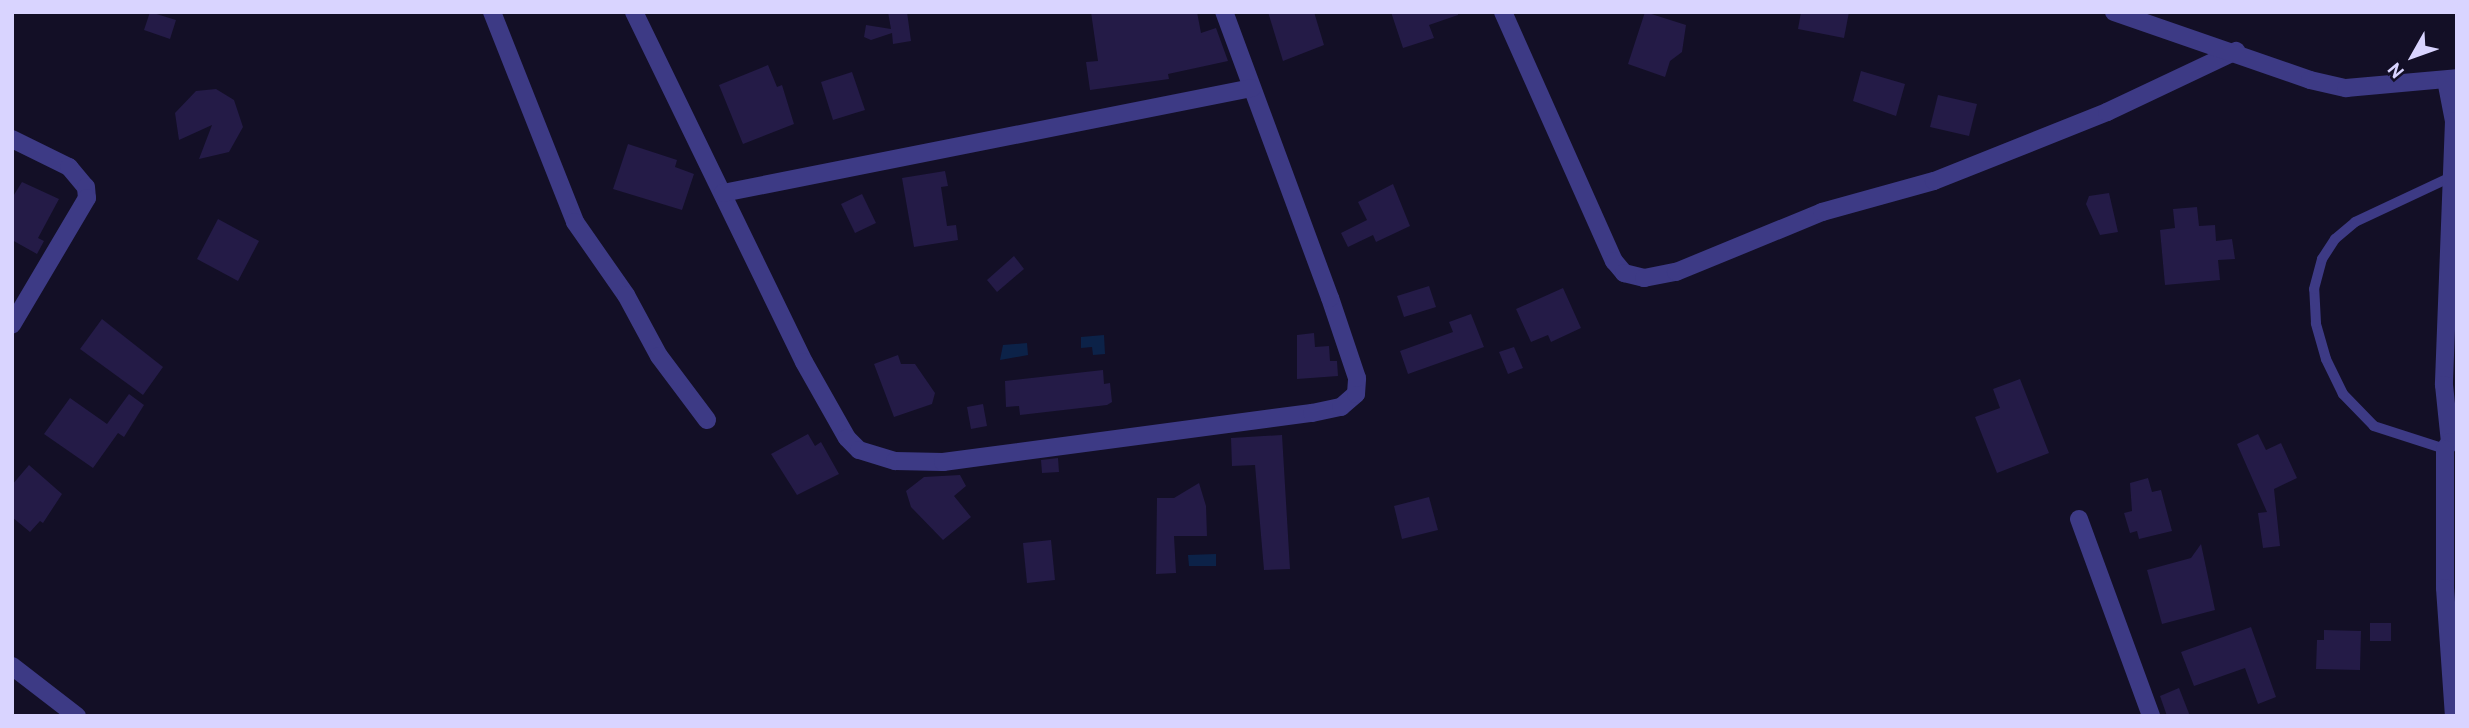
<!DOCTYPE html>
<style>
body{margin:0}
#map{position:relative;width:2469px;height:728px;overflow:hidden;background:#130f26;font-family:Overpass,sans-serif}
div>[style]{position:absolute}
[style*='--x']{left:calc(var(--x)*1px);top:calc(var(--y)*1px);width:calc(var(--w)*1px);rotate:calc(var(--a)*1deg)}
.water>*{inset:0;background:#0c2248}
.building>*{inset:0;background:#241b47}
.service>*{height:10px;margin:-5px;padding:0 5px;transform-origin:5px;border-radius:5px;background:#3d3a85}
.minor>*{height:18px;margin:-9px;padding:0 9px;transform-origin:9px;border-radius:9px;background:#3d3a85}
.tertiary>*{height:18px;margin:-9px;padding:0 9px;transform-origin:9px;border-radius:9px;background:#3d3a85}
span{translate:-50% -50%;white-space:nowrap;text-align:center;line-height:1.15;-webkit-text-stroke:7px #130f26;paint-order:stroke}
.frame{position:absolute;inset:0;border:14px solid #d9d4ff;pointer-events:none}
.north{position:absolute;left:2378px;top:21px;width:70px;height:70px;-webkit-text-stroke:5px #130f26;paint-order:stroke;rotate:230deg;font-size:19px;font-weight:700;line-height:28px;text-align:center;color:#d9d4ff}
.north::after{content:'';display:block;margin:auto;width:24px;height:32px;background:#d9d4ff;clip-path:polygon(50% 0,100% 100%,50% 72%,0 100%)}
</style>
<div id="map">
<div class="water">
<div style="clip-path:polygon(1104px 335px,1105px 354px,1093px 355px,1092px 347px,1081px 348px,1081px 337px)"></div>
<div style="clip-path:polygon(1027px 343px,1028px 355px,1000px 360px,1003px 345px)"></div>
<div style="clip-path:polygon(1216px 554px,1216px 566px,1189px 566px,1188px 555px)"></div>
</div>
<div class="building">
<div style="clip-path:polygon(150px 12px,176px 20px,170px 39px,144px 30px)"></div>
<div style="clip-path:polygon(888px 12px,907px 12px,911px 41px,893px 44px,892px 33px,871px 40px,864px 37px,866px 25px,891px 29px)"></div>
<div style="clip-path:polygon(1091px 12px,1197px 12px,1201px 33px,1216px 28px,1228px 61px,1168px 74px,1169px 79px,1090px 90px,1086px 62px,1098px 61px)"></div>
<div style="clip-path:polygon(1268px 12px,1314px 12px,1324px 45px,1283px 61px)"></div>
<div style="clip-path:polygon(1391px 12px,1458px 12px,1458px 15px,1429px 25px,1434px 38px,1403px 48px)"></div>
<div style="clip-path:polygon(1645px 12px,1686px 25px,1682px 52px,1670px 61px,1665px 77px,1628px 64px)"></div>
<div style="clip-path:polygon(1801px 12px,1849px 12px,1844px 38px,1798px 29px)"></div>
<div style="clip-path:polygon(768px 65px,777px 87px,782px 85px,794px 124px,743px 144px,719px 85px)"></div>
<div style="clip-path:polygon(1861px 71px,1905px 84px,1896px 116px,1853px 101px)"></div>
<div style="clip-path:polygon(852px 72px,865px 110px,833px 120px,821px 82px)"></div>
<div style="clip-path:polygon(216px 89px,234px 100px,243px 127px,229px 152px,199px 159px,212px 125px,179px 140px,175px 113px,196px 91px)"></div>
<div style="clip-path:polygon(1938px 95px,1977px 104px,1969px 136px,1930px 127px)"></div>
<div style="clip-path:polygon(628px 144px,677px 160px,675px 167px,694px 174px,682px 210px,613px 189px)"></div>
<div style="clip-path:polygon(945px 171px,948px 186px,941px 187px,947px 226px,956px 225px,958px 240px,914px 247px,902px 178px)"></div>
<div style="clip-path:polygon(22px 182px,59px 199px,38px 238px,44px 241px,37px 254px,12px 240px,12px 198px)"></div>
<div style="clip-path:polygon(1393px 184px,1410px 226px,1376px 242px,1373px 235px,1348px 247px,1341px 233px,1367px 220px,1358px 202px)"></div>
<div style="clip-path:polygon(2109px 193px,2118px 232px,2100px 235px,2086px 204px,2089px 196px)"></div>
<div style="clip-path:polygon(862px 194px,876px 223px,855px 233px,841px 204px)"></div>
<div style="clip-path:polygon(2197px 207px,2199px 226px,2215px 225px,2216px 241px,2232px 239px,2235px 259px,2218px 260px,2220px 280px,2165px 285px,2160px 230px,2175px 228px,2173px 209px)"></div>
<div style="clip-path:polygon(218px 219px,259px 241px,238px 281px,197px 259px)"></div>
<div style="clip-path:polygon(1014px 256px,1024px 269px,997px 292px,987px 280px)"></div>
<div style="clip-path:polygon(1429px 286px,1436px 307px,1404px 317px,1397px 296px)"></div>
<div style="clip-path:polygon(1563px 288px,1581px 328px,1551px 342px,1548px 335px,1531px 342px,1516px 309px)"></div>
<div style="clip-path:polygon(1471px 314px,1484px 347px,1408px 374px,1400px 351px,1453px 332px,1449px 322px)"></div>
<div style="clip-path:polygon(102px 319px,163px 367px,143px 395px,80px 349px)"></div>
<div style="clip-path:polygon(1314px 333px,1315px 347px,1329px 346px,1330px 361px,1337px 361px,1338px 376px,1297px 379px,1297px 335px)"></div>
<div style="clip-path:polygon(1514px 347px,1523px 368px,1508px 374px,1499px 352px)"></div>
<div style="clip-path:polygon(898px 355px,901px 364px,915px 364px,935px 393px,932px 404px,894px 417px,874px 364px)"></div>
<div style="clip-path:polygon(1103px 370px,1104px 384px,1110px 383px,1112px 402px,1107px 405px,1020px 415px,1019px 406px,1006px 407px,1005px 381px)"></div>
<div style="clip-path:polygon(2020px 379px,2049px 453px,1997px 473px,1975px 417px,2000px 408px,1993px 389px)"></div>
<div style="clip-path:polygon(129px 394px,144px 405px,124px 437px,118px 433px,93px 468px,44px 434px,70px 398px,107px 424px)"></div>
<div style="clip-path:polygon(983px 404px,987px 426px,971px 429px,967px 407px)"></div>
<div style="clip-path:polygon(808px 434px,815px 446px,821px 442px,839px 474px,797px 495px,771px 454px)"></div>
<div style="clip-path:polygon(2258px 434px,2266px 450px,2281px 443px,2297px 478px,2274px 489px,2280px 546px,2263px 548px,2258px 513px,2267px 512px,2237px 444px)"></div>
<div style="clip-path:polygon(1282px 435px,1290px 569px,1264px 570px,1255px 465px,1232px 466px,1231px 438px)"></div>
<div style="clip-path:polygon(1058px 458px,1059px 472px,1042px 473px,1041px 460px)"></div>
<div style="clip-path:polygon(29px 465px,62px 494px,43px 523px,40px 521px,30px 532px,12px 517px,12px 485px)"></div>
<div style="clip-path:polygon(960px 475px,966px 486px,954px 496px,971px 517px,943px 540px,911px 507px,906px 491px,924px 477px)"></div>
<div style="clip-path:polygon(2148px 478px,2152px 492px,2161px 490px,2172px 531px,2139px 539px,2137px 531px,2130px 533px,2124px 513px,2132px 511px,2130px 483px)"></div>
<div style="clip-path:polygon(1199px 483px,1206px 506px,1207px 536px,1174px 536px,1176px 573px,1156px 574px,1157px 498px,1174px 498px)"></div>
<div style="clip-path:polygon(1429px 497px,1438px 530px,1402px 539px,1394px 506px)"></div>
<div style="clip-path:polygon(1051px 540px,1055px 580px,1027px 583px,1023px 543px)"></div>
<div style="clip-path:polygon(2201px 544px,2215px 610px,2162px 624px,2147px 570px,2191px 558px)"></div>
<div style="clip-path:polygon(2370px 623px,2391px 623px,2391px 641px,2370px 641px)"></div>
<div style="clip-path:polygon(2251px 627px,2276px 697px,2258px 704px,2245px 668px,2194px 686px,2181px 652px)"></div>
<div style="clip-path:polygon(2324px 630px,2361px 631px,2360px 670px,2316px 669px,2317px 640px,2324px 640px)"></div>
<div style="clip-path:polygon(2179px 688px,2190px 716px,2167px 716px,2160px 696px)"></div>
</div>
<div class="service">
<div style="--x:2445;--y:449;--w:75;--a:-162.1"></div>
<div style="--x:2374;--y:426;--w:45;--a:-134.1"></div>
<div style="--x:2343;--y:394;--w:39;--a:-116"></div>
<div style="--x:2326;--y:359;--w:37;--a:-106"></div>
<div style="--x:2316;--y:323;--w:34;--a:-93"></div>
<div style="--x:2314;--y:289;--w:31;--a:-75"></div>
<div style="--x:2322;--y:259;--w:24;--a:-57"></div>
<div style="--x:2335;--y:239;--w:26;--a:-40"></div>
<div style="--x:2355;--y:222;--w:106;--a:-25.1"></div>
</div>
<div class="minor">
<div style="--x:492;--y:12;--w:226;--a:68.4"></div>
<div style="--x:575;--y:222;--w:89;--a:55.1"></div>
<div style="--x:626;--y:295;--w:69;--a:61.6"></div>
<div style="--x:659;--y:356;--w:80;--a:53.1"></div>
<div style="--x:634;--y:12;--w:389;--a:64.1"></div>
<div style="--x:804;--y:362;--w:87;--a:60.5"></div>
<div style="--x:847;--y:438;--w:17;--a:45"></div>
<div style="--x:859;--y:450;--w:38;--a:17"></div>
<div style="--x:895;--y:461;--w:48;--a:1.2"></div>
<div style="--x:943;--y:462;--w:372;--a:-7.6"></div>
<div style="--x:1312;--y:413;--w:30;--a:-12"></div>
<div style="--x:1341;--y:407;--w:20;--a:-41"></div>
<div style="--x:1356;--y:394;--w:16;--a:-86"></div>
<div style="--x:1357;--y:378;--w:84;--a:-108.6"></div>
<div style="--x:1330;--y:298;--w:305;--a:-110.3"></div>
<div style="--x:1503;--y:12;--w:273;--a:66"></div>
<div style="--x:1614;--y:261;--w:16;--a:50"></div>
<div style="--x:1624;--y:273;--w:21;--a:14"></div>
<div style="--x:1644;--y:278;--w:33;--a:-11"></div>
<div style="--x:1676;--y:272;--w:158;--a:-22.3"></div>
<div style="--x:1822;--y:212;--w:116;--a:-15.5"></div>
<div style="--x:1934;--y:181;--w:186;--a:-21.7"></div>
<div style="--x:2107;--y:112;--w:143;--a:-25.3"></div>
<div style="--x:2114;--y:12;--w:207;--a:19.1"></div>
<div style="--x:2310;--y:80;--w:37;--a:13"></div>
<div style="--x:2346;--y:88;--w:111;--a:-5.1"></div>
<div style="--x:2446;--y:80;--w:42;--a:79"></div>
<div style="--x:2454;--y:121;--w:264;--a:92.2"></div>
<div style="--x:2444;--y:385;--w:57;--a:84"></div>
<div style="--x:2450;--y:442;--w:9;--a:126"></div>
<div style="--x:2445;--y:449;--w:139;--a:90"></div>
<div style="--x:2445;--y:588;--w:128;--a:86"></div>
<div style="--x:12;--y:139;--w:64;--a:26.2"></div>
<div style="--x:69;--y:167;--w:26;--a:50"></div>
<div style="--x:86;--y:187;--w:11;--a:85"></div>
<div style="--x:87;--y:198;--w:147;--a:120.6"></div>
<div style="--x:723;--y:193;--w:539;--a:-11.23"></div>
<div style="--x:2079;--y:519;--w:210;--a:69.9"></div>
</div>
<div class="tertiary">
<div style="--x:12;--y:666;--w:82;--a:37.6"></div>
</div>
<div class="frame"></div>
<div class="north">N</div>
</div>
